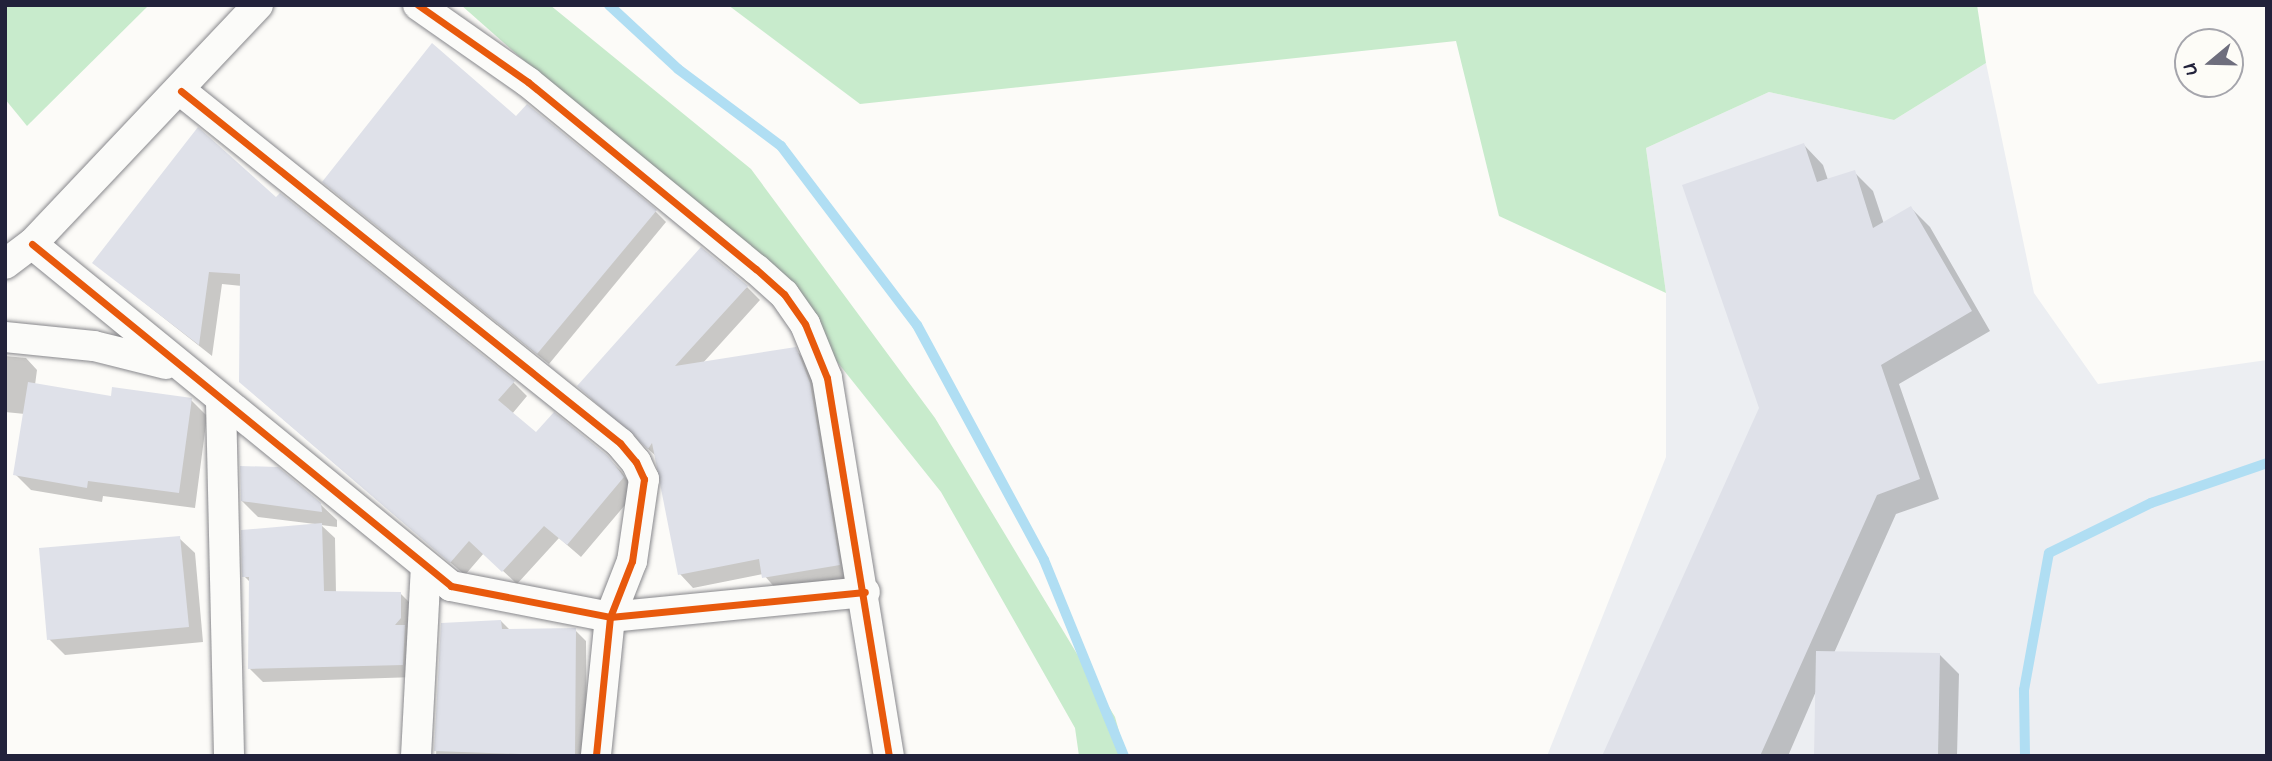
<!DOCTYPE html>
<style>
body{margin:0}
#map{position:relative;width:2272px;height:761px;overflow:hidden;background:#fcfbf8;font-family:"Architects Daughter",sans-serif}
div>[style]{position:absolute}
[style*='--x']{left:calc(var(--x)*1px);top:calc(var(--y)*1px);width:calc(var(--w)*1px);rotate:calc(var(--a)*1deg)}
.built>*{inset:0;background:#eceef2}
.green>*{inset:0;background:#c8ebcc}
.shadow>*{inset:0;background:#0003}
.stream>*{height:10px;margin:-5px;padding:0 5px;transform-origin:5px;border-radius:5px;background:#b0def3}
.building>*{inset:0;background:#dfe1e9}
.roads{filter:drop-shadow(0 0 2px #88888c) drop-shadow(0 0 2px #88888c)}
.street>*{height:30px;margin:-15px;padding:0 15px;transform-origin:15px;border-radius:15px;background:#fbfbf9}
.cycleway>*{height:7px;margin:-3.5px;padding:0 3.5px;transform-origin:3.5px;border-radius:3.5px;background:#e8590c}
span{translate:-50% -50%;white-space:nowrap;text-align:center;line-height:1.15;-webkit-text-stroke:5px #fdfcf7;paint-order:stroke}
.frame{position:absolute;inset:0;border:7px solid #22223b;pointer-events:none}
.north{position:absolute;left:2174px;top:28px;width:70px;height:70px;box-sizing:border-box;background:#fdfcf7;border:2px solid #a5a5ac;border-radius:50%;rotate:251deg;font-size:19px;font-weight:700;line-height:28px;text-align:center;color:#22223b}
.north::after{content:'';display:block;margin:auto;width:24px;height:32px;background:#6e6e7d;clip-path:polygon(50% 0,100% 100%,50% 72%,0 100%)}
</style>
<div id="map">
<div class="built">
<div style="clip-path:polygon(1986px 63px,2034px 293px,2098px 384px,2267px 360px,2267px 756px,1547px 756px,1666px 457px,1666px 293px,1646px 148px,1769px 92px,1894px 120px)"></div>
</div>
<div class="green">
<div style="clip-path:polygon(5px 5px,149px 5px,27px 126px,5px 99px)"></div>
<div style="clip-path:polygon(461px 5px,550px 5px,751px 169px,935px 418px,1115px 717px,1126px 756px,1079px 756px,1075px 728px,941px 492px,771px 279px)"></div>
<div style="clip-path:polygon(728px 5px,1977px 5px,1986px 63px,1894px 120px,1769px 92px,1646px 148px,1666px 293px,1499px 216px,1456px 41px,860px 104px)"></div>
</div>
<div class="shadow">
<div style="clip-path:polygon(1804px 145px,1823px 165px,1828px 180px,1854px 172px,1873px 191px,1884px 224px,1911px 208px,1930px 227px,1990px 331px,1899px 384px,1939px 499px,1896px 514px,1834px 653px,1939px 654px,1959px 674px,1957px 756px,1816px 756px,1817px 689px,1788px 756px,1604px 756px,1761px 408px)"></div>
<div style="clip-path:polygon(335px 192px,655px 211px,666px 222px,549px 364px)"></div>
<div style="clip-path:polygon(276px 200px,513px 382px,527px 396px,512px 414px,536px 435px,607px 457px,621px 471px,636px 492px,581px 557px,559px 538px,517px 584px,484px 553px,465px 575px,255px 395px,242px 286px,222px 284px,212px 356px,94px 263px)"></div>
<div style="clip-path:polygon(747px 287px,760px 300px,702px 364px,795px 349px,808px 363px,823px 398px,852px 578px,777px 590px,763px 574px,693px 588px,680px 574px,656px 456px,592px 399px)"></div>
<div style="clip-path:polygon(5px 356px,26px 358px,37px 370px,35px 385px,112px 398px,191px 400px,207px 416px,195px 508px,103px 496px,102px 502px,31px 490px,15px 474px,25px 414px,5px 412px)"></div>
<div style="clip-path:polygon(242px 501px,320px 504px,337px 520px,337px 527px,321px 525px,335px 538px,336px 593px,400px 593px,414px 607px,416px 677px,263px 682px,250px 669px,250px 582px,244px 576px,315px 524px,258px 517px)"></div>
<div style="clip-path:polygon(179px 538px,195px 553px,203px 642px,65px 655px,49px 639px)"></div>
<div style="clip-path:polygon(501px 621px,510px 630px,575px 630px,586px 641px,587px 756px,436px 756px,442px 624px)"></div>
</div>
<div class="stream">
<div style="--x:609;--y:5;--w:94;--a:42.8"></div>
<div style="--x:678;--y:69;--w:129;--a:36.8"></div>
<div style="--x:781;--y:146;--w:225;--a:52.8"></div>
<div style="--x:917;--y:325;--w:267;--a:61.6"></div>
<div style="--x:1044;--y:560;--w:212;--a:67.8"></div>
<div style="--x:2025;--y:756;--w:66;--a:-90.9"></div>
<div style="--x:2024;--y:690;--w:139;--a:-79.7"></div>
<div style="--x:2049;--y:553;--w:114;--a:-26.1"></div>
<div style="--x:2151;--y:503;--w:123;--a:-19"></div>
</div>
<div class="building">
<div style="clip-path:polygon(432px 43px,516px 116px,527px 104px,657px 210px,537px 354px,322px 182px)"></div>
<div style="clip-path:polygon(198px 127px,276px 197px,280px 193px,515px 381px,498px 400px,536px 432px,554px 412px,608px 456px,624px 477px,567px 545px,544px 526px,502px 572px,469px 541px,450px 563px,239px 382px,240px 274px,209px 272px,199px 345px,92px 263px)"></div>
<div style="clip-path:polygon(1804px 143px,1817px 182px,1855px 170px,1873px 228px,1911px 206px,1972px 311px,1881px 365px,1920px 479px,1877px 495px,1760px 756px,1602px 756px,1759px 408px,1682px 185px)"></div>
<div style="clip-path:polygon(701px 247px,748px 286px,675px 366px,796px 347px,810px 383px,840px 565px,762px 578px,759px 559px,678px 575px,652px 443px,648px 449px,577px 386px)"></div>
<div style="clip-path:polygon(28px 382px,111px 396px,112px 387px,192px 398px,179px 493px,88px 481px,87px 488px,13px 475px)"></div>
<div style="clip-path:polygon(240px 466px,278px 467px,321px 503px,322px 512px,241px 501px)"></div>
<div style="clip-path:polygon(322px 523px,324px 591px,401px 592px,401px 618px,395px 625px,405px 625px,403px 665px,248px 669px,249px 577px,242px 577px,241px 530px)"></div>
<div style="clip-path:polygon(180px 536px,189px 627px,47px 640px,39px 548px)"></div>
<div style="clip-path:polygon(501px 620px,502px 629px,576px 628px,575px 756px,434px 751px,441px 623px)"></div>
<div style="clip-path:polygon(1816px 651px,1940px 653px,1938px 756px,1814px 756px)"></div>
</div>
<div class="roads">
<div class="street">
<div style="--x:418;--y:5;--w:134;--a:35"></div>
<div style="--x:528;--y:82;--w:295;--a:39.4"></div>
<div style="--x:756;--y:269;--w:38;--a:42"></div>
<div style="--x:784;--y:294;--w:37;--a:55"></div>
<div style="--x:805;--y:324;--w:58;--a:67.8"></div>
<div style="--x:827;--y:378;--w:383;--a:80.7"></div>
<div style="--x:181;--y:91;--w:563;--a:38.72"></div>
<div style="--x:620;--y:443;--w:25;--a:50"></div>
<div style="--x:636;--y:462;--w:19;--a:65"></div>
<div style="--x:644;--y:479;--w:83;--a:98.3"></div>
<div style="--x:632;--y:561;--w:60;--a:111.4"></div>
<div style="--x:610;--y:617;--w:140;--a:95.8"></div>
<div style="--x:32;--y:244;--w:541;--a:39.22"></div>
<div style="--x:451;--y:586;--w:162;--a:11"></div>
<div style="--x:610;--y:617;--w:256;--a:-5.6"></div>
<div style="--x:5;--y:264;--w:34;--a:-37"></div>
<div style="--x:32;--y:244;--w:329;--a:-46.6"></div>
<div style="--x:5;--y:337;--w:89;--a:5.8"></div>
<div style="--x:94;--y:346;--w:74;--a:14"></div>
<div style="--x:221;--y:402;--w:354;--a:88.7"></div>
<div style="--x:416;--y:756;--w:189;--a:-87"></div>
</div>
</div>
<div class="cycleway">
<div style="--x:418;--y:5;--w:134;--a:35"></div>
<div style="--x:528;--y:82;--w:295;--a:39.4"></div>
<div style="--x:756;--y:269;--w:38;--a:42"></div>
<div style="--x:784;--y:294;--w:37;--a:55"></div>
<div style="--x:805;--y:324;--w:58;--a:67.8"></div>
<div style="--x:827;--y:378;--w:383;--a:80.7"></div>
<div style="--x:181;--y:91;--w:563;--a:38.72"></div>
<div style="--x:620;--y:443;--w:25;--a:50"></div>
<div style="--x:636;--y:462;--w:19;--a:65"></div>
<div style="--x:644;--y:479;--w:83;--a:98.3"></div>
<div style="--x:632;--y:561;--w:60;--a:111.4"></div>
<div style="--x:610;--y:617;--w:140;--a:95.8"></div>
<div style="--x:32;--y:244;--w:541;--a:39.22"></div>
<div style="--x:451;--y:586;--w:162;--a:11"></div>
<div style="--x:610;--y:617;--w:256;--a:-5.6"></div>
</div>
<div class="frame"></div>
<div class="north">U</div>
</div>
